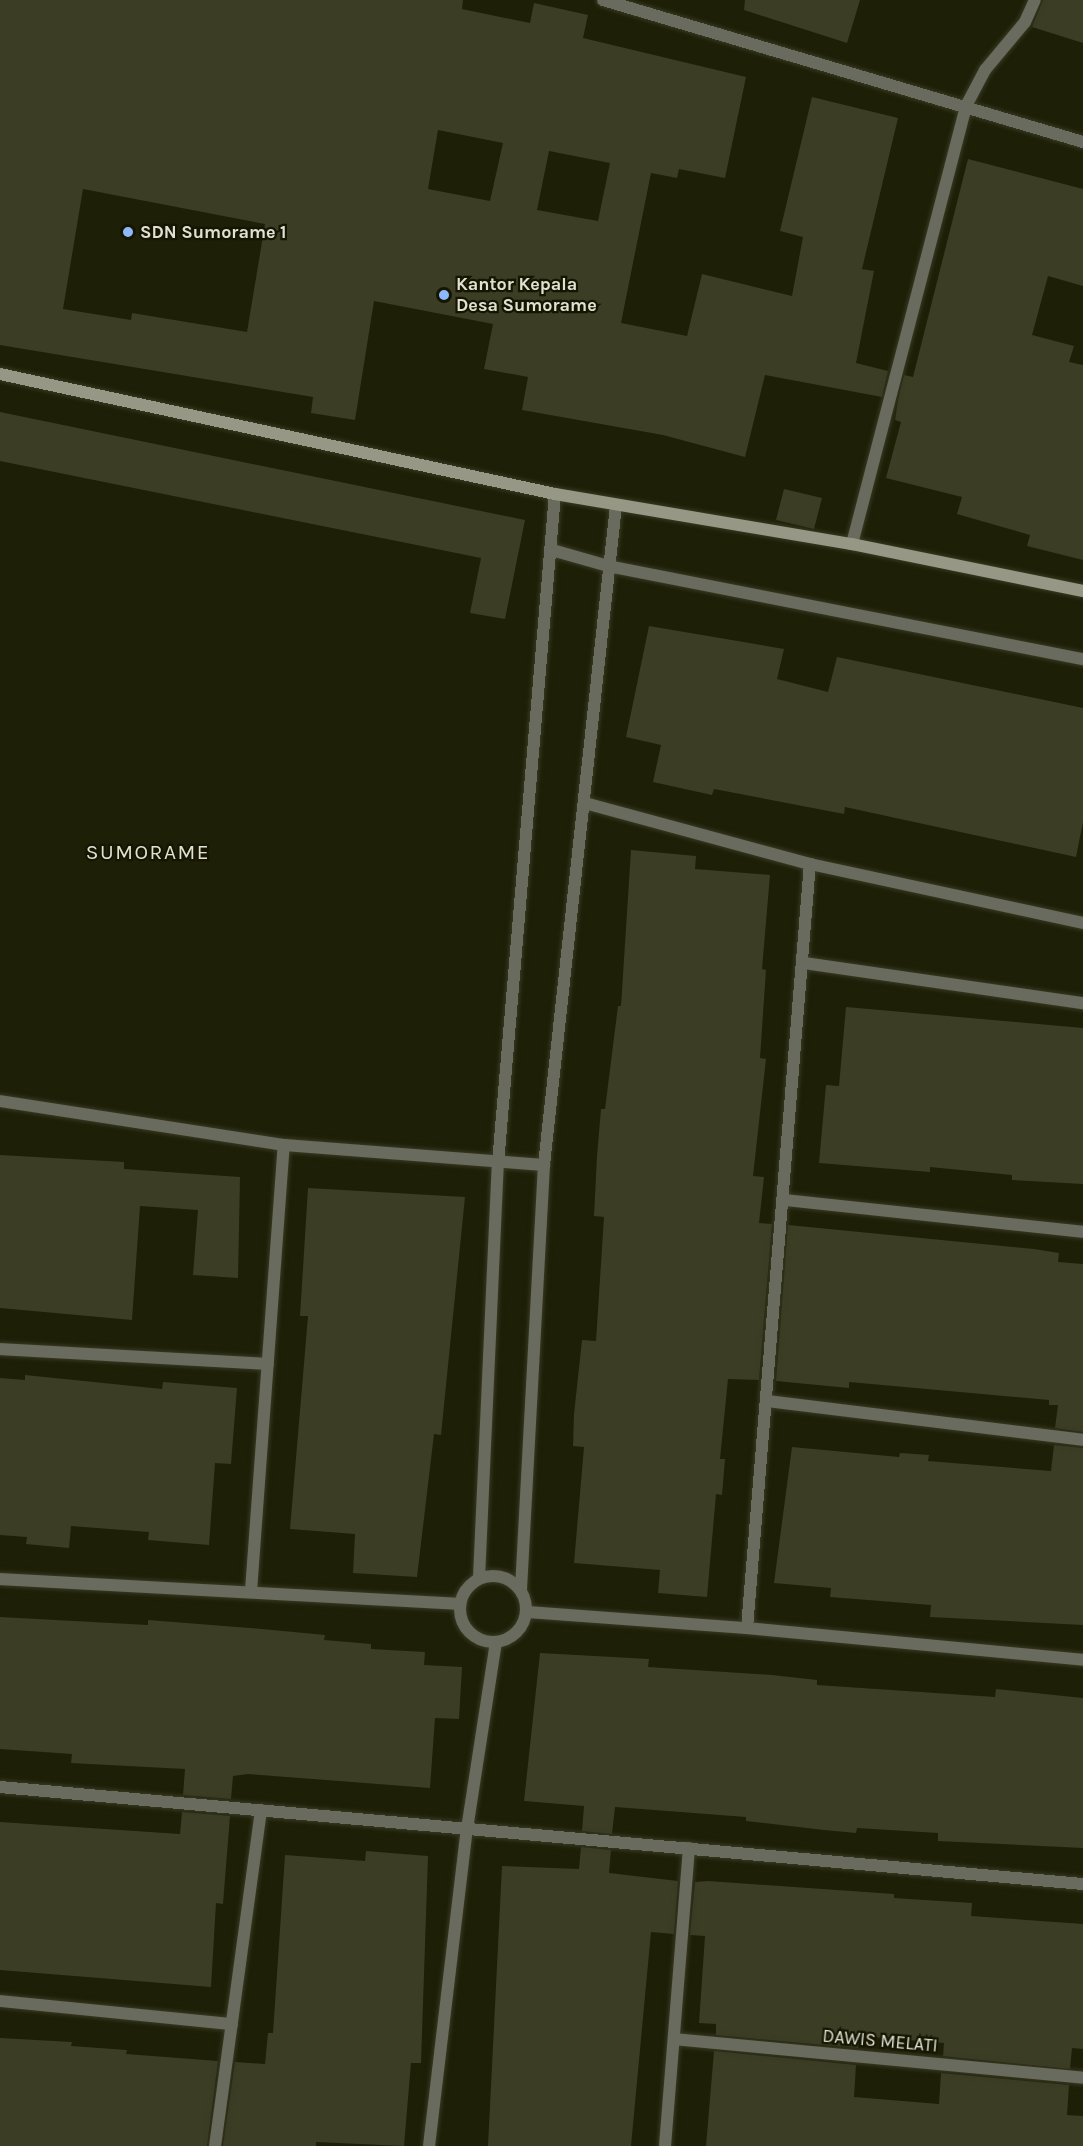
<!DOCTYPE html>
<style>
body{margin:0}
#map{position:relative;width:1083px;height:2146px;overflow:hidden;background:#1e1f07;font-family:Karla,sans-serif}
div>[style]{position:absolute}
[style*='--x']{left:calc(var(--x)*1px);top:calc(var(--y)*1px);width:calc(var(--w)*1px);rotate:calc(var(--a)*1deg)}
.building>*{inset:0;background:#3c3d25}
.roads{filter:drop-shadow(0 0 2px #393a23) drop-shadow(0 0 2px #393a23)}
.street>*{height:12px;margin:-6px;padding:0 6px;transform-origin:6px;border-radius:6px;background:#6a6b5f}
.street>.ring{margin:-6px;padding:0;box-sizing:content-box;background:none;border:12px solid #6a6b5f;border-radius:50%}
.secondary>*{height:12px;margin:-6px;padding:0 6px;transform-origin:6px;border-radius:6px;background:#969785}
.dots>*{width:16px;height:16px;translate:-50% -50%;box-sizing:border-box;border:3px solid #151501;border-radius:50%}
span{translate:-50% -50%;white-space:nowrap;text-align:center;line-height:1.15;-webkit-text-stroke:4.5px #151501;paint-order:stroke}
.poi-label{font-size:18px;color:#e0e1d2;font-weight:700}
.left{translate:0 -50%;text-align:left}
.street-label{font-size:18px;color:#e0e1d2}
.quarter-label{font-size:21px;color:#e0e1d2;letter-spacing:1.5px}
</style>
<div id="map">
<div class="building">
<div style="clip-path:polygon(evenodd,0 0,463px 0,462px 9px,530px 23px,534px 3px,588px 15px,583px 38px,746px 77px,725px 178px,679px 169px,677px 178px,651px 173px,621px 323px,687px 336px,702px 274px,792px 296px,803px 237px,780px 231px,812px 97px,898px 118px,862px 269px,874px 271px,856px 363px,888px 371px,882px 397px,765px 375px,745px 457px,663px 435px,522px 410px,528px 377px,484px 369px,493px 324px,374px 301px,355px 420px,311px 413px,313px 397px,0 345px,0 0,438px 130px,503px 143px,490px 201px,428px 189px,438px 130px,0 0,549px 151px,610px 163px,598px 221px,537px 210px,549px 151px,0 0,83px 189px,265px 224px,247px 332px,132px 313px,131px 320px,63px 309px,83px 189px)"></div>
<div style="clip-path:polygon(745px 0,860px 0,847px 43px,744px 10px)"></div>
<div style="clip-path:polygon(1043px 0,1083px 0,1083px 43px,1032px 27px)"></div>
<div style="clip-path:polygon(968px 159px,1083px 189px,1083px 286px,1048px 276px,1032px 335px,1074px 346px,1069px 362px,1083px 365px,1083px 560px,1027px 546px,1030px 535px,957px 514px,962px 497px,886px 478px,901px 422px,895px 420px,898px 400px,904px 375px,913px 377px)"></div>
<div style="clip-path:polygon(0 412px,525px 520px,505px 619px,470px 613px,481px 558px,0 461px)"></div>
<div style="clip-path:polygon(784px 489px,822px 498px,814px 529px,776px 520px)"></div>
<div style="clip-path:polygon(649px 626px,784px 649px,777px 679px,828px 692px,837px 657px,1083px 708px,1083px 822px,1076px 857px,845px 807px,844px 814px,714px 789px,712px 795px,653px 782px,661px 745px,626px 737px)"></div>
<div style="clip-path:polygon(631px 850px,696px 856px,695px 869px,770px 875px,762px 969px,766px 970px,760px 1058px,766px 1059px,753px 1176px,764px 1177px,759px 1223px,772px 1224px,759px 1380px,728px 1379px,720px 1459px,725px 1459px,722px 1495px,716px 1494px,707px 1597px,658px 1593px,660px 1570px,574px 1563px,584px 1447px,573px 1446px,574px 1414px,582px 1340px,596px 1341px,604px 1217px,594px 1216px,597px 1156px,601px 1109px,605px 1109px,618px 1006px,621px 1006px)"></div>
<div style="clip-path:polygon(846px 1007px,1083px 1028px,1083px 1184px,1012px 1180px,1012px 1175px,930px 1167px,930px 1172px,819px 1163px,826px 1085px,839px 1086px)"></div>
<div style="clip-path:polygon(0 1155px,124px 1162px,124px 1169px,240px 1177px,238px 1278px,193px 1275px,198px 1210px,140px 1206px,132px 1320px,0 1308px)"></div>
<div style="clip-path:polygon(308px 1188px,465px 1197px,441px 1435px,434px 1434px,417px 1577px,353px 1573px,355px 1534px,290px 1529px,308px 1316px,300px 1316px)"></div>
<div style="clip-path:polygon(788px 1225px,1034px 1249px,1059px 1253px,1058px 1262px,1083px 1264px,1083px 1432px,1055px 1428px,1058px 1405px,1049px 1405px,1049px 1400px,849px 1382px,849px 1388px,776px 1381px)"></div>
<div style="clip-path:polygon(25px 1375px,162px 1389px,163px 1382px,237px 1388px,231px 1464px,215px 1463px,209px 1545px,148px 1540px,149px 1532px,71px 1526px,69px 1548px,26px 1544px,27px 1537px,0 1535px,0 1378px,25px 1380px)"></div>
<div style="clip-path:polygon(1054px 1445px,1083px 1448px,1083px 1625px,930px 1617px,931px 1605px,830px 1597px,831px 1588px,774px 1583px,792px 1447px,899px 1457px,900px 1453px,929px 1455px,928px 1461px,1051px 1471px)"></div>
<div style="clip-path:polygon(0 1617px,148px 1625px,148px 1620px,262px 1629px,325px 1635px,324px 1640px,371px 1644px,371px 1649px,425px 1652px,424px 1665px,462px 1667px,459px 1719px,435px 1718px,430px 1788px,248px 1774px,233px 1776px,231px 1799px,183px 1795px,185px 1769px,71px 1763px,72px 1754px,0 1749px)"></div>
<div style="clip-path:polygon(540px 1653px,649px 1659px,648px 1667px,772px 1675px,817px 1680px,817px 1685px,995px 1697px,996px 1689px,1083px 1698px,1083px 1848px,938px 1841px,938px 1833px,857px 1828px,856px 1833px,824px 1830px,746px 1821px,746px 1817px,615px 1807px,612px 1834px,582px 1831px,584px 1806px,524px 1801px)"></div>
<div style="clip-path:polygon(182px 1812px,230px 1816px,223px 1904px,216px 1903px,211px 1987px,0 1970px,0 1822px,180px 1834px)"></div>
<div style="clip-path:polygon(581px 1847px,611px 1850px,609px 1873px,678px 1881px,674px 1934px,651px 1932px,631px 2146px,488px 2146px,502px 1866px,579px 1869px)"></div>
<div style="clip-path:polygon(366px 1851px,428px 1856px,421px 2063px,411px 2063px,404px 2146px,316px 2142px,316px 2146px,223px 2146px,235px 2062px,265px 2064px,268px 2033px,273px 2033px,285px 1855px,365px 1861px)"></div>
<div style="clip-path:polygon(708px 1881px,894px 1894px,894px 1898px,972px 1903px,971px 1916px,1083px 1924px,1083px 2049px,1072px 2048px,1070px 2069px,943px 2056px,944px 2043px,859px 2036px,858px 2048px,716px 2035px,716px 2024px,699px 2023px,705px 1936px,690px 1935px,695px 1882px)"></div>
<div style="clip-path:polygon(0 2038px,72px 2042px,71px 2046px,127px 2050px,126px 2054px,218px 2061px,207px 2146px,0 2146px)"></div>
<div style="clip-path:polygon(714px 2051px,856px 2065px,854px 2097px,939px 2104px,941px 2073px,1069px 2085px,1067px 2115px,1083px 2116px,1083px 2146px,706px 2146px)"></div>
</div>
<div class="roads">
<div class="street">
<div style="--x:603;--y:0;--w:501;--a:16.48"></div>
<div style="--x:852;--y:544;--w:453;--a:-75.4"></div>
<div style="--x:966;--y:106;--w:41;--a:-62.2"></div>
<div style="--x:985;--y:70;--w:62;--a:-50.2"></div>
<div style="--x:1025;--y:22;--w:24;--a:-66"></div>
<div style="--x:552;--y:550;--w:58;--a:15.9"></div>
<div style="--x:608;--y:566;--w:484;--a:11.1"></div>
<div style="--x:585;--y:803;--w:233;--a:15.2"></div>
<div style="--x:810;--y:864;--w:279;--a:12.2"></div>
<div style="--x:804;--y:963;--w:282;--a:8.2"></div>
<div style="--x:0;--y:1101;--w:287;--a:8.8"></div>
<div style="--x:284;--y:1145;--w:261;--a:4.4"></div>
<div style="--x:785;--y:1200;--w:300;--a:6.1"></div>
<div style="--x:0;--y:1349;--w:268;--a:3.2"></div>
<div style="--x:767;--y:1401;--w:318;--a:7"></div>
<div class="ring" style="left:460px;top:1576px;width:54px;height:54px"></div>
<div style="--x:479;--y:1578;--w:415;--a:-87.4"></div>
<div style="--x:498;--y:1163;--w:671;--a:-85.13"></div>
<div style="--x:0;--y:1579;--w:461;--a:3.1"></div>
<div style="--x:521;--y:1589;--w:425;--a:-86.9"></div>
<div style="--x:544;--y:1165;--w:664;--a:-83.77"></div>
<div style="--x:251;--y:1591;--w:447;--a:-85.8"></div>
<div style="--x:527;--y:1612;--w:221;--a:4.2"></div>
<div style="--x:747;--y:1628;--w:338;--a:5.4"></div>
<div style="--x:747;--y:1628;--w:767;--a:-85.29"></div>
<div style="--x:0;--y:1787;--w:1087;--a:5.12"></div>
<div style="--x:0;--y:2001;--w:233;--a:5.7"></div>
<div style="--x:674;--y:2039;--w:411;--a:5.4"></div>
<div style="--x:215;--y:2146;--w:339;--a:-82.2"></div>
<div style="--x:429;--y:2146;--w:319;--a:-83.2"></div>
<div style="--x:467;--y:1829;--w:189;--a:-81.2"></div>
<div style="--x:665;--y:2146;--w:299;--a:-85.4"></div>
</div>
<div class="secondary">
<div style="--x:0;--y:374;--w:568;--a:12.2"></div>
<div style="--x:555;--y:494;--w:301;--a:9.6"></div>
<div style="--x:852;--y:544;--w:236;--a:11.5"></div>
</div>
</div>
<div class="dots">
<div style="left:128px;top:232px;background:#8db9fc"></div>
<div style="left:444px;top:295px;background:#8db9fc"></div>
</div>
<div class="poi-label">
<span class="left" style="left:140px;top:232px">SDN Sumorame 1</span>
<span class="left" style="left:456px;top:295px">Kantor Kepala<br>Desa Sumorame</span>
</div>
<div class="street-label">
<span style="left:880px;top:2041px;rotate:5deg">DAWIS MELATI</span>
</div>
<div class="quarter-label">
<span style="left:148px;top:852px">SUMORAME</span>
</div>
</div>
